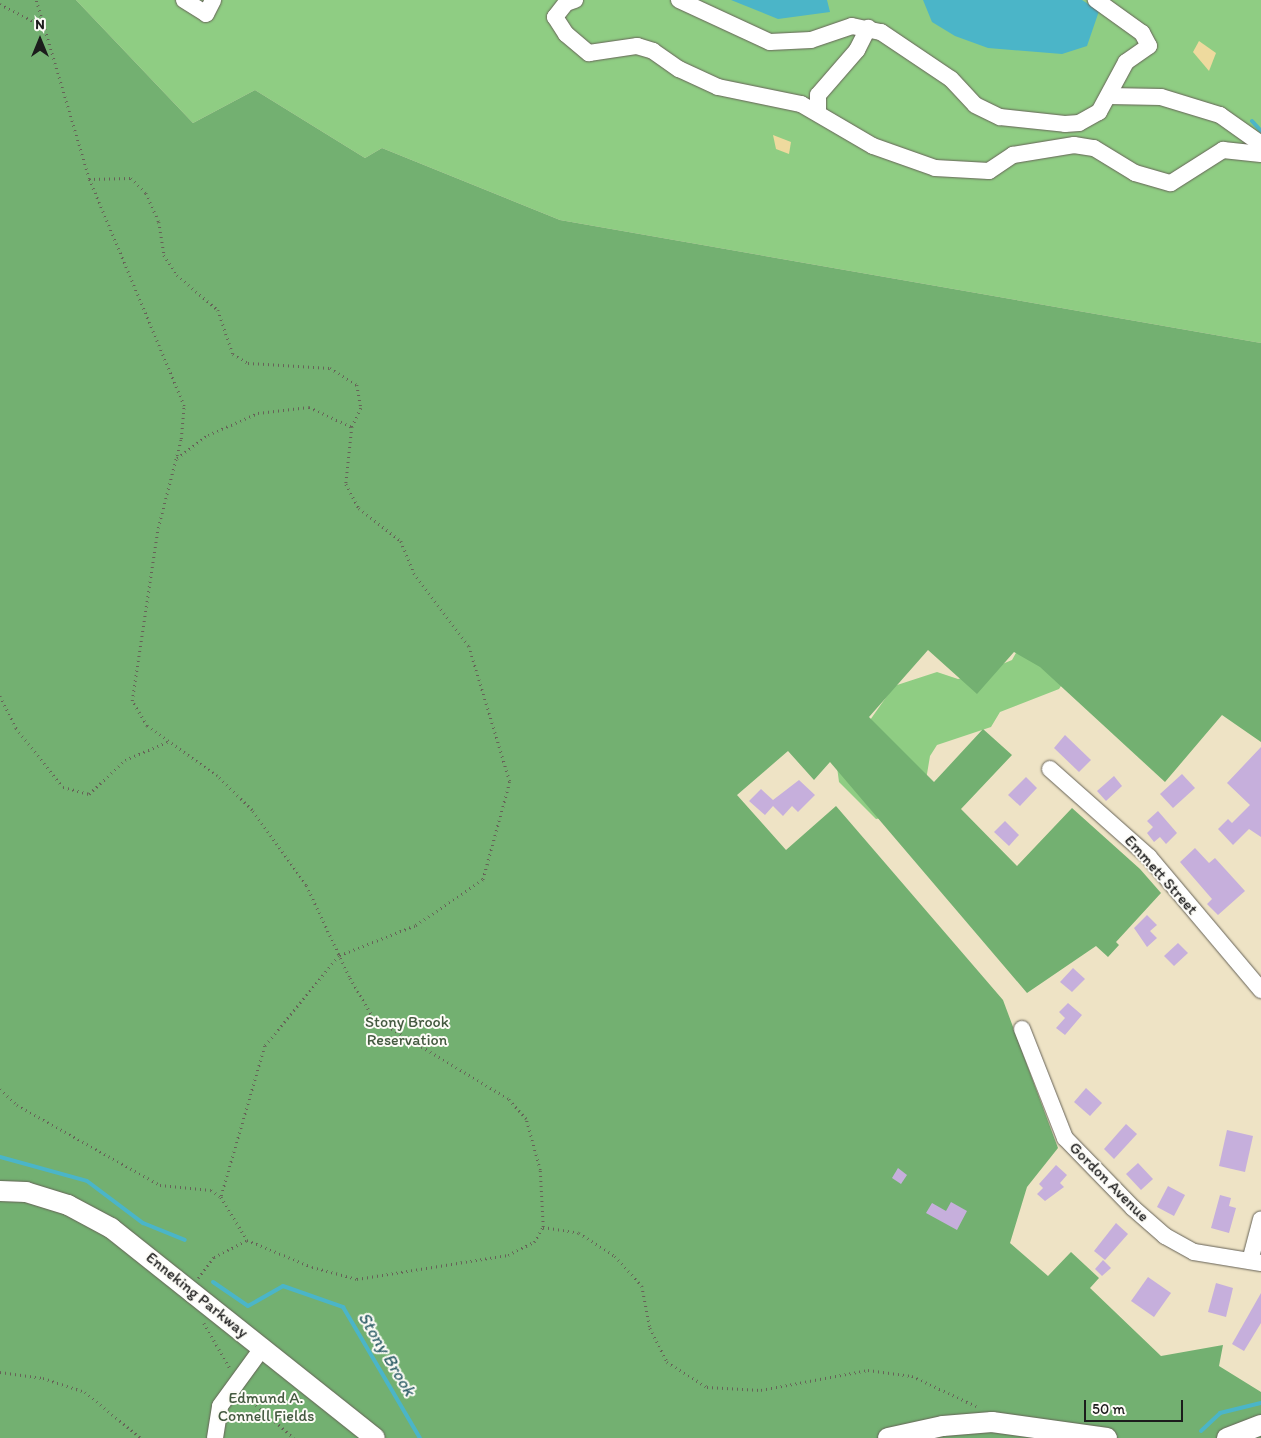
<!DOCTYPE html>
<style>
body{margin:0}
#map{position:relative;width:1261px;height:1438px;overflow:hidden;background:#eee3c5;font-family:Itim,sans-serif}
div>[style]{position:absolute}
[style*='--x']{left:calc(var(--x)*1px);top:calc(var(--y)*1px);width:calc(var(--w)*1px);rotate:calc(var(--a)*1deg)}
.green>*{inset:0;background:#8fcd83}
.forest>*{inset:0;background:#73b071}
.sand>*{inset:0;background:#eeda9e}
.water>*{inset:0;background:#4bb5c8}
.stream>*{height:4px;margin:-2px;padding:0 2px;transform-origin:2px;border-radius:2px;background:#4bb5c8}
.building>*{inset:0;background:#c6afdc}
.path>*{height:2.5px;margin-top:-1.25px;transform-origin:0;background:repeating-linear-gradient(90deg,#666257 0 1px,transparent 0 5px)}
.roads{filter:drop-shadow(0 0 1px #666257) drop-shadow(0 0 1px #666257)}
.minor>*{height:16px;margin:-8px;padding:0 8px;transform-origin:8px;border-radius:8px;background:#fff}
.major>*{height:20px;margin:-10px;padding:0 10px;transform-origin:10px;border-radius:10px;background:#fff}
span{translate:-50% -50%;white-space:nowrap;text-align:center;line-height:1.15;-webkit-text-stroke:4px #fdfcf7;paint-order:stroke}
.street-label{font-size:16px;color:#1c1c1c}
.park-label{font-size:16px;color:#445a40}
.water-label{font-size:18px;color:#316169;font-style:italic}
.north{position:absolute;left:15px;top:15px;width:50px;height:50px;-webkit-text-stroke:4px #fdfcf7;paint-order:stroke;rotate:0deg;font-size:14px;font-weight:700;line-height:20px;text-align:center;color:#1c1c1c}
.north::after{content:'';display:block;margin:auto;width:18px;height:22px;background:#1c1c1c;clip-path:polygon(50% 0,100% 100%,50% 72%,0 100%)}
.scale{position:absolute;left:1084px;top:1400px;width:99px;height:22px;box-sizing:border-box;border:2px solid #1c1c1c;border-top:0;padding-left:6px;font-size:15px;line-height:18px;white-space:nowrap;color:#1c1c1c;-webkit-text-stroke:4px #fdfcf7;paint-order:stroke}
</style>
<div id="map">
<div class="green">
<div style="clip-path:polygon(76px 0,1261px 0,1261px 343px,560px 220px,382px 148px,365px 158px,255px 90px,193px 123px)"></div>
<div style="clip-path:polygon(1021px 644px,1067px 677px,1059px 689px,1000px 712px,991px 727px,937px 745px,930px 756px,923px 798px,902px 814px,876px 819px,839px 782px,837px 767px,894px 686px,937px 672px,958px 679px,973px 676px,1012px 660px)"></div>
</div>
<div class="forest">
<div style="clip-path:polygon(0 0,76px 0,193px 123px,255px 90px,365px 158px,382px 148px,560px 220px,1261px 343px,1261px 742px,1222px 715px,1165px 782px,1040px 667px,1014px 652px,977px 694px,928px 650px,869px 717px,934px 782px,983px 729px,1012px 755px,961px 809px,1017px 866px,1072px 808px,1140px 869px,1161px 893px,1116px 942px,1119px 945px,1108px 957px,1096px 946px,1027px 993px,830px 762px,814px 780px,788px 751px,737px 795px,786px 850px,836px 806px,1003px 1000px,1058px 1148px,1027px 1187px,1010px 1243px,1048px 1276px,1071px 1252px,1099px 1278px,1090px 1288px,1161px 1356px,1223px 1345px,1219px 1366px,1261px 1392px,1261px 1438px,0 1438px)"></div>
</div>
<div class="sand">
<div style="clip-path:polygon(1199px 41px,1216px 53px,1209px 71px,1193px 52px)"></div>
<div style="clip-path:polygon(773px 135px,791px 142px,789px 154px,776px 149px)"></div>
</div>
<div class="water">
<div style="clip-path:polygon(731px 0,827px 0,830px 12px,778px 19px)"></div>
<div style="clip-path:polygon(923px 0,1082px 0,1099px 11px,1087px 46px,1062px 54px,988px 48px,955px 36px,932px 22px)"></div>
</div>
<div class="stream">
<div style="--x:1252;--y:121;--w:13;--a:48"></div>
<div style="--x:0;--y:1157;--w:90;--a:15.4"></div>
<div style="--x:87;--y:1181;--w:70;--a:36.9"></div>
<div style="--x:143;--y:1223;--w:45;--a:22"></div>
<div style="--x:213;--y:1282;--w:42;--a:34.4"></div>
<div style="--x:248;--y:1306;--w:40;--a:-29.7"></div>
<div style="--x:283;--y:1286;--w:64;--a:19.3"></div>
<div style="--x:343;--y:1307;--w:152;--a:59.6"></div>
<div style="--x:1201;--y:1431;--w:26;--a:-43"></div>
<div style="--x:1220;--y:1413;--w:42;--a:-13.7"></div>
</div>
<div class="building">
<div style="clip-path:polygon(1065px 735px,1091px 760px,1079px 772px,1054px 748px)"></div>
<div style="clip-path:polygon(1261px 747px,1261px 837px,1249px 829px,1233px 845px,1218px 829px,1228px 819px,1232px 823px,1250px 805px,1227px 783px)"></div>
<div style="clip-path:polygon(1182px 774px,1195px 788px,1173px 808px,1160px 794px)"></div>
<div style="clip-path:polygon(1114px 776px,1122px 786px,1106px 801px,1097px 791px)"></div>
<div style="clip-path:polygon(1026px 777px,1037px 788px,1020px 806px,1008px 795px)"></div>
<div style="clip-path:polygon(799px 780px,815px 795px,798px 812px,792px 806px,783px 816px,773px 806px,765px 815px,749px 801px,761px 789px,773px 800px)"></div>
<div style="clip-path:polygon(1158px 811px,1177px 833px,1166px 844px,1160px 837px,1154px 842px,1147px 833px,1153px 827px,1147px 821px)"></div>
<div style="clip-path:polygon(1005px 821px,1019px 835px,1009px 846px,994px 832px)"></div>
<div style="clip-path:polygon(1195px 848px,1209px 863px,1215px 858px,1245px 891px,1218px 915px,1207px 904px,1212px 899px,1180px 862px)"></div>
<div style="clip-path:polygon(1147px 915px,1157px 925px,1150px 931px,1157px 938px,1147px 947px,1134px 928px)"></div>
<div style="clip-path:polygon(1178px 943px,1188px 953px,1174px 966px,1164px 956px)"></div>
<div style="clip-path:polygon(1073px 968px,1085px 979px,1072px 992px,1060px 982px)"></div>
<div style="clip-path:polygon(1068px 1003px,1082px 1015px,1065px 1035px,1056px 1028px,1065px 1018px,1059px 1012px)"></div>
<div style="clip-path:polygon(1086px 1088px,1102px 1103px,1090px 1116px,1074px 1102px)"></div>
<div style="clip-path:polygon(1126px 1124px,1137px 1134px,1114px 1159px,1104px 1149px)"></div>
<div style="clip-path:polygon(1227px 1130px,1253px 1136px,1245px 1172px,1219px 1166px)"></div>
<div style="clip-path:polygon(1138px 1163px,1153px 1179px,1141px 1190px,1126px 1174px)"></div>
<div style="clip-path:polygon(1056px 1165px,1067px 1175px,1060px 1183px,1064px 1187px,1045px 1201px,1037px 1194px,1043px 1188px,1039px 1184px)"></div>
<div style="clip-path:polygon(898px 1168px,907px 1175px,901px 1184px,892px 1178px)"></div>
<div style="clip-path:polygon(1168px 1186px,1185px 1195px,1174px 1216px,1157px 1207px)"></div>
<div style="clip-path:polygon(1220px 1195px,1231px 1198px,1229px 1206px,1236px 1208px,1229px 1233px,1211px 1228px)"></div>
<div style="clip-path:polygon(951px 1202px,967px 1211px,957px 1230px,926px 1213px,932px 1203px,946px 1211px)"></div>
<div style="clip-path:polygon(1116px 1223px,1128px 1234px,1105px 1260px,1094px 1251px)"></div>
<div style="clip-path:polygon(1103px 1260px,1111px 1268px,1102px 1276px,1095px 1269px)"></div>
<div style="clip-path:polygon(1148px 1277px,1171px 1293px,1154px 1317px,1131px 1301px)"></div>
<div style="clip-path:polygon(1216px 1283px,1233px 1288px,1226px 1317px,1208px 1312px)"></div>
<div style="clip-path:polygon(1261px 1293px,1261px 1323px,1244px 1351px,1232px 1344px)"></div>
</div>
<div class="path">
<div style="--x:0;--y:4;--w:48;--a:27.1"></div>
<div style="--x:89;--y:179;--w:42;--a:-1.4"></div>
<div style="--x:131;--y:178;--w:21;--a:45"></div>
<div style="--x:146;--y:193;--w:32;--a:66"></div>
<div style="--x:159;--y:222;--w:33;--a:81"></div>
<div style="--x:164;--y:255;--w:24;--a:57"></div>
<div style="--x:177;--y:275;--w:54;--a:40.5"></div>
<div style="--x:218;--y:310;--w:46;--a:71.2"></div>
<div style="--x:233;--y:354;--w:17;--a:31"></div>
<div style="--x:248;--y:363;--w:82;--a:3.5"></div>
<div style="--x:330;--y:368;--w:32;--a:32"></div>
<div style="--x:357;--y:385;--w:23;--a:80"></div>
<div style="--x:361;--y:408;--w:21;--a:115"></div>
<div style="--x:177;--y:458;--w:39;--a:-37"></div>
<div style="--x:208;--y:435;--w:55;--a:-23.7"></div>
<div style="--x:258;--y:413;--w:51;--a:-6.7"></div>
<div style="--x:309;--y:407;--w:47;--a:24.9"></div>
<div style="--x:352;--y:427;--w:57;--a:96"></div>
<div style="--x:346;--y:484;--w:27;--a:62"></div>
<div style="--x:359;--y:508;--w:53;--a:38.2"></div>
<div style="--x:401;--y:541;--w:35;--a:68"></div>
<div style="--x:414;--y:573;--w:91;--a:53"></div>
<div style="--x:469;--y:646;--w:142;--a:73.2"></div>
<div style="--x:510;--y:782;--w:102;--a:105.4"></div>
<div style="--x:483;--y:880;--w:82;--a:145.9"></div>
<div style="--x:415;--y:926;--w:82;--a:158.5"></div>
<div style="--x:339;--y:956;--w:117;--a:129.4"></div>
<div style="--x:265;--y:1046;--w:157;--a:106.2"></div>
<div style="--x:0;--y:696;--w:36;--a:63"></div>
<div style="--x:16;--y:728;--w:75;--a:51.5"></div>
<div style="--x:63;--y:787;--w:27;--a:15"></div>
<div style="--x:89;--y:794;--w:50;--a:-43.4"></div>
<div style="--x:125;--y:760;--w:46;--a:-23.2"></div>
<div style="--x:0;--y:1089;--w:23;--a:43"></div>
<div style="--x:17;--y:1105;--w:164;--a:29.2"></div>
<div style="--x:160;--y:1185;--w:51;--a:5.6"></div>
<div style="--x:211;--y:1190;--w:12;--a:35"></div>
<div style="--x:221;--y:1197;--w:50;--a:58.8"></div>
<div style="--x:247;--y:1240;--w:70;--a:22.6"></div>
<div style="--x:312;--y:1267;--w:47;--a:14.9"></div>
<div style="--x:357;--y:1279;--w:153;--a:-9"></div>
<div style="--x:508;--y:1255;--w:29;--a:-27"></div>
<div style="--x:534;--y:1242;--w:17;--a:-59"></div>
<div style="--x:543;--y:1227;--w:57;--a:-93"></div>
<div style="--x:540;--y:1170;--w:53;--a:-105.4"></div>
<div style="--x:526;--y:1119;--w:27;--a:-132"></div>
<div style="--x:508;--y:1099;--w:157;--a:-149"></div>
<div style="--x:373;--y:1018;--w:48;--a:-120.3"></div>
<div style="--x:349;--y:977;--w:102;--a:-115.1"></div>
<div style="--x:306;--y:885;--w:92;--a:-125.8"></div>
<div style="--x:252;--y:810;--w:49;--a:-135.8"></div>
<div style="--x:217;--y:776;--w:86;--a:-144.5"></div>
<div style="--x:147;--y:726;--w:29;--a:-121"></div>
<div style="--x:132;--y:701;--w:175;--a:-81.5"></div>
<div style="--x:158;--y:528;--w:92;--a:-75.5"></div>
<div style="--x:181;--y:439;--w:33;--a:-85"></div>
<div style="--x:184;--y:406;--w:246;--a:-112.7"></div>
<div style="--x:89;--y:179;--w:187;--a:-106.5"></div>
<div style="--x:543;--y:1227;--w:36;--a:9"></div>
<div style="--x:579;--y:1233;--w:43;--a:32.6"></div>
<div style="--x:615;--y:1256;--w:40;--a:48"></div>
<div style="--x:642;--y:1286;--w:43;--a:79.2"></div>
<div style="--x:650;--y:1328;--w:38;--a:63"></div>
<div style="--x:667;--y:1362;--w:47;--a:32"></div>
<div style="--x:707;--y:1387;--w:54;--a:3.2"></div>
<div style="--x:761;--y:1390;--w:109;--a:-10.6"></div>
<div style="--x:868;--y:1370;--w:44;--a:7.8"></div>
<div style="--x:912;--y:1376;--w:71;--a:25.1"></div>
<div style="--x:198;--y:1278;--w:26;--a:-53"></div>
<div style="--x:214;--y:1257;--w:37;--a:-27"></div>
<div style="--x:204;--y:1323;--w:52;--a:60"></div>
<div style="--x:0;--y:1372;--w:43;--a:7.9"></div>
<div style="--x:43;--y:1378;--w:44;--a:18.4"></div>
<div style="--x:85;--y:1392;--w:72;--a:39.4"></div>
<div style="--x:245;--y:1395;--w:65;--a:41.3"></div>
</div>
<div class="roads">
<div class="minor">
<div style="--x:184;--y:0;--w:26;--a:32"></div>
<div style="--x:206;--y:14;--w:16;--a:-63"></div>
<div style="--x:575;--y:0;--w:9;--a:162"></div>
<div style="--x:566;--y:3;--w:18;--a:128"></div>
<div style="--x:555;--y:17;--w:20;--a:57"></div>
<div style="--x:566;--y:34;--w:30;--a:40"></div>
<div style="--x:589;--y:53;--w:49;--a:-8.3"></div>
<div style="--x:637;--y:46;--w:17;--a:17"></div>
<div style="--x:653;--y:51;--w:32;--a:35"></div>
<div style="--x:679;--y:69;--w:43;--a:24.8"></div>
<div style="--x:718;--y:87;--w:85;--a:11.6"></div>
<div style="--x:801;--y:104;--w:83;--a:30.3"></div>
<div style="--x:873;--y:146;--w:66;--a:19.5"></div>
<div style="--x:935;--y:168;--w:54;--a:3.2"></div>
<div style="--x:989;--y:171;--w:29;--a:-34"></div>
<div style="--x:1013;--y:155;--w:62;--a:-9.3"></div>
<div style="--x:1074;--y:145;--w:20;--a:9"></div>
<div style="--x:1094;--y:148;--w:48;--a:31.4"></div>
<div style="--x:1135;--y:173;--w:37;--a:16"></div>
<div style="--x:1171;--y:183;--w:62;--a:-32.4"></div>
<div style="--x:1223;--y:150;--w:38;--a:6"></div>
<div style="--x:679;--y:0;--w:100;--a:24.8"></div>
<div style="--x:770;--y:42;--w:41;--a:-2.8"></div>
<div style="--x:811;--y:40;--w:43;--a:-18.9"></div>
<div style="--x:852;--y:26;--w:30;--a:12"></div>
<div style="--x:881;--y:32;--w:84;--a:33.9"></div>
<div style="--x:951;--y:79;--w:35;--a:47"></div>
<div style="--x:975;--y:105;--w:28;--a:26"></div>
<div style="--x:1000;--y:117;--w:65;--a:6.1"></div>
<div style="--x:1065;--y:124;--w:14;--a:-4"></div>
<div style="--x:1079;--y:123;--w:23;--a:-29"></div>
<div style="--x:1099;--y:112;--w:57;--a:-61.6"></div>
<div style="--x:1126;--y:62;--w:28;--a:-35"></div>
<div style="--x:1149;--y:46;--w:15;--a:-118"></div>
<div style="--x:1142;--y:33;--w:57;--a:-144.3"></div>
<div style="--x:1109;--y:96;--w:52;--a:1.1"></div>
<div style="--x:1161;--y:97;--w:62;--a:17"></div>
<div style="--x:1220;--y:115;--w:50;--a:35.3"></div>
<div style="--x:818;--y:112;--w:17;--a:-90"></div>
<div style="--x:818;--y:95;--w:60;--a:-49.1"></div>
<div style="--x:857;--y:50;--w:25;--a:-63"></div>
<div style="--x:1050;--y:769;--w:132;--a:41.6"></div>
<div style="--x:1149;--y:857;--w:174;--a:49.9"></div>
<div style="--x:1022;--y:1029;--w:117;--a:68.5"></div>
<div style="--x:1065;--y:1138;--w:98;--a:45.8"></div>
<div style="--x:1133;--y:1208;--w:43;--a:41.2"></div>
<div style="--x:1165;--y:1236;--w:33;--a:29"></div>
<div style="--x:1194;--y:1252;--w:68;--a:9.3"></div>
<div style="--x:1250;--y:1261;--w:43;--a:-75.3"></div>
<div style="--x:215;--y:1438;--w:32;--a:-81"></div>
<div style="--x:220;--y:1406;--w:73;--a:-53.9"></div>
</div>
<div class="major">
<div style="--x:0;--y:1191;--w:26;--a:2"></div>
<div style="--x:26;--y:1192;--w:44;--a:17.2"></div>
<div style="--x:68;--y:1205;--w:49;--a:28.1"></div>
<div style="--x:111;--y:1228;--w:337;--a:38.5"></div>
<div style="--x:888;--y:1438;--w:56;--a:-12.3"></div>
<div style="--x:943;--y:1426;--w:49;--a:-4.7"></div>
<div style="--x:992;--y:1422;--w:116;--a:7.9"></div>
<div style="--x:1227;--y:1438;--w:36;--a:-21"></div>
</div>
</div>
<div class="street-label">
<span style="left:1161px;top:875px;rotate:48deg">Emmett Street</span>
<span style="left:1109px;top:1182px;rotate:45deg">Gordon Avenue</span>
<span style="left:197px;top:1295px;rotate:39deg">Enneking Parkway</span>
</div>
<div class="park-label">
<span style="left:407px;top:1031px">Stony Brook<br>Reservation</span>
<span style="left:266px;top:1407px">Edmund A.<br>Connell Fields</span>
</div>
<div class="water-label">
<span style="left:387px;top:1354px;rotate:59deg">Stony Brook</span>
</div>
<div class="north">N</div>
<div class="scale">50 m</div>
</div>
